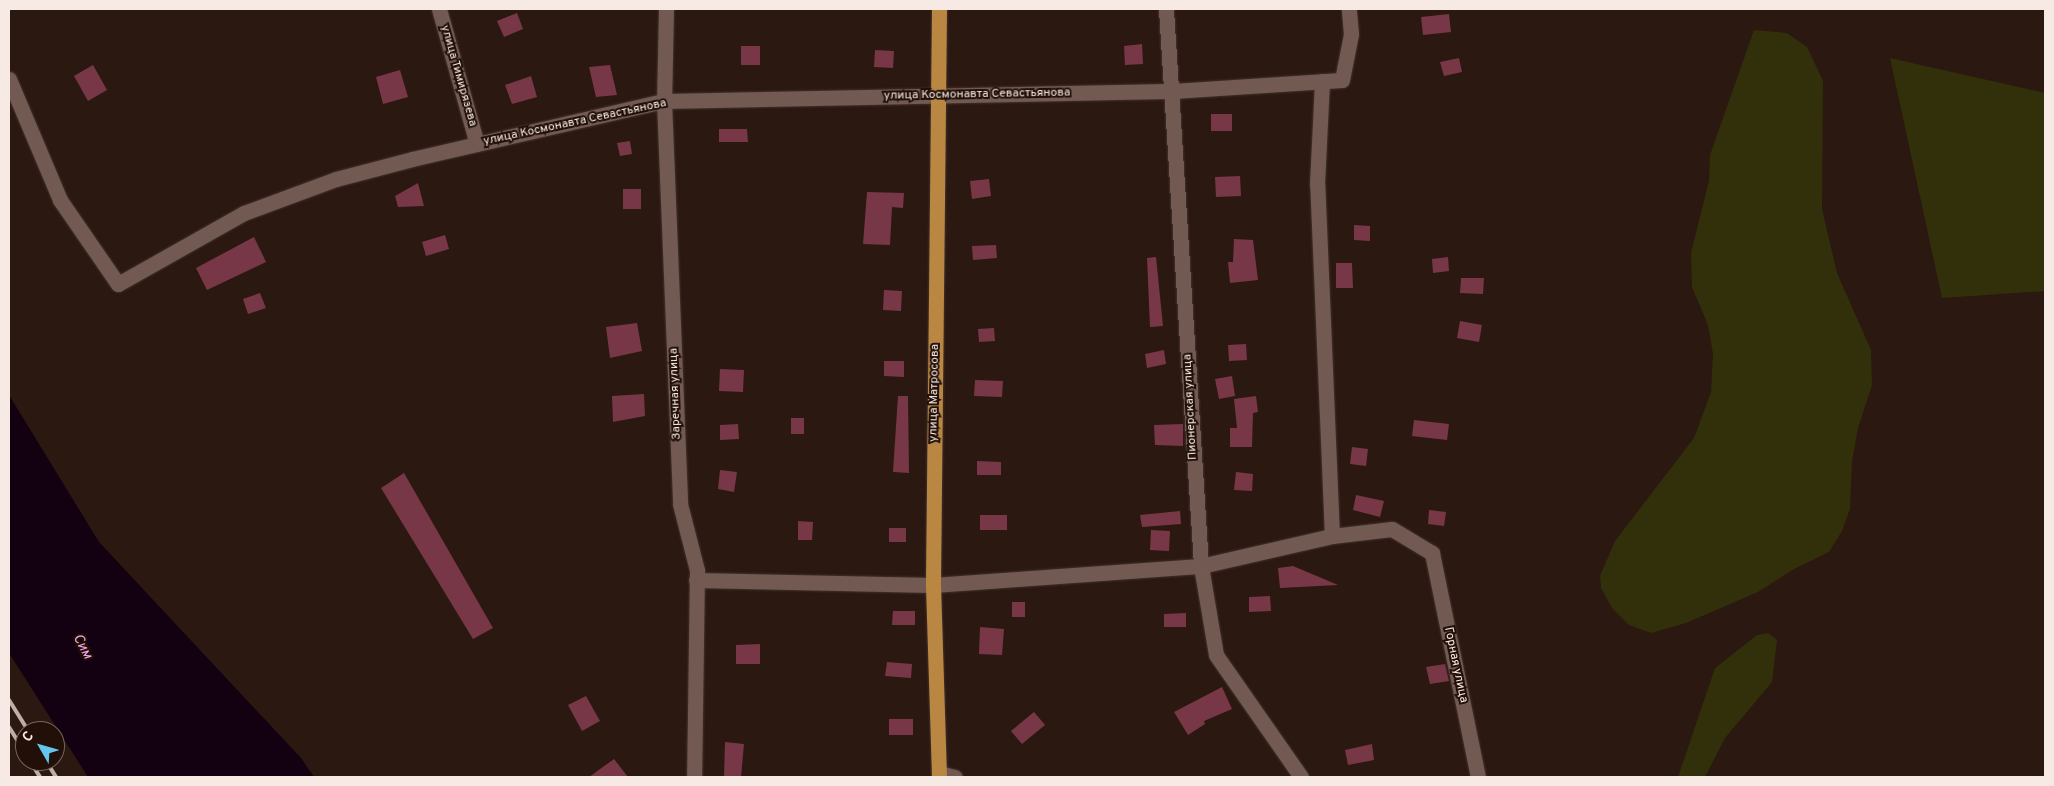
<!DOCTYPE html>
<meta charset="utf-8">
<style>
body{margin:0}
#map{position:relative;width:2054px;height:786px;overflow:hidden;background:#2b1811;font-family:Overpass,sans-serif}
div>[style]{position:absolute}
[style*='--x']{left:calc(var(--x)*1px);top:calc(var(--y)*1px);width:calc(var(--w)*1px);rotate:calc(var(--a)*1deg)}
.green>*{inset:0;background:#31300a}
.water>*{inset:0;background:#130011}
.building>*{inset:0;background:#783747}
.roads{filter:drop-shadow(0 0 1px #41322e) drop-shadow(0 0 1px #41322e)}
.minor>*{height:15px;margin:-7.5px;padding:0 7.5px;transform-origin:7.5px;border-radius:7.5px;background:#725a52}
.major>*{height:15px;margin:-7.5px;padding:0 7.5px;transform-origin:7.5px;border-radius:7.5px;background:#b98742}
.rail>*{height:4px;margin:-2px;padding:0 2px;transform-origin:2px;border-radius:2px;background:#beaea9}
span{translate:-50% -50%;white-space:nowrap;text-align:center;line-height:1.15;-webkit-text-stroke:4px #210f08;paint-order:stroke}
.street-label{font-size:12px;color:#f7e9e4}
.water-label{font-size:14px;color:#f4a8ea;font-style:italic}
.frame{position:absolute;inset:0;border:10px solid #f7e9e4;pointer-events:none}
.north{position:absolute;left:15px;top:721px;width:50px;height:50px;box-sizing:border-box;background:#210f08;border:1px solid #776660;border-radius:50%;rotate:308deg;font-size:14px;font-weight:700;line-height:20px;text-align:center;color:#f7e9e4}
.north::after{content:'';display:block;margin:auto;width:18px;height:22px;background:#65c5ee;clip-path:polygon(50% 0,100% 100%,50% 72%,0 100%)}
</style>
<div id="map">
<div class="green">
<div style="clip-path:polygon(1754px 30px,1787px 33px,1807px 47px,1823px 81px,1822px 209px,1837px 273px,1871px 350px,1872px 385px,1858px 428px,1852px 461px,1850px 509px,1842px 531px,1829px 552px,1794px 569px,1758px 592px,1686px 623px,1651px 633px,1629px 625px,1612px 608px,1601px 588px,1600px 576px,1615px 541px,1694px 438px,1711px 392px,1713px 354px,1708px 325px,1692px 287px,1691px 253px,1709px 181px,1710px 155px)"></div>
<div style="clip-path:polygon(1890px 58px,2045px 93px,2045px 291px,1942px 298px)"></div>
<div style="clip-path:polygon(1768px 633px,1777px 640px,1772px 682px,1725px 738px,1705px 777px,1678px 777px,1715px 668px,1757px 635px)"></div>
</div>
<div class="water">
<div style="clip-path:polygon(9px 395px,99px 542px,301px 758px,314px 777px,88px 777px,9px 653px)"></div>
</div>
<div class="building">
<div style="clip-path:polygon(517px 13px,523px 29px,504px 37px,497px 21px)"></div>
<div style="clip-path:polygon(1449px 14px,1451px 32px,1423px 35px,1421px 17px)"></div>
<div style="clip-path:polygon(1142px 44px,1143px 64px,1125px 65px,1124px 46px)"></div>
<div style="clip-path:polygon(741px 46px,760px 46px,760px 65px,741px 65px)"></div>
<div style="clip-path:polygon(875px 50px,894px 51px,893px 68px,874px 67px)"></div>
<div style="clip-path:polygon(1459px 58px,1462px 72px,1444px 76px,1440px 62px)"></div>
<div style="clip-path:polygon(93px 65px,107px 90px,88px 101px,74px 76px)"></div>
<div style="clip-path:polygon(610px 65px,617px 95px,596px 97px,589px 67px)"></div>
<div style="clip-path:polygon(400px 70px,408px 97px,383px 104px,376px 77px)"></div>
<div style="clip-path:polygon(531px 76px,537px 97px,512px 104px,505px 85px)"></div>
<div style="clip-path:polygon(1211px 114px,1232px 114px,1232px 131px,1211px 131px)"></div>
<div style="clip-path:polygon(719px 129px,747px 129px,748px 142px,719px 142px)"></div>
<div style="clip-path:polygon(630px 141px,632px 154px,620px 156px,617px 143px)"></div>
<div style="clip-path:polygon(1240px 176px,1241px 196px,1216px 197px,1215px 177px)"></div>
<div style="clip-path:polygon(989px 179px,991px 196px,972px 199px,970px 181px)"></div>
<div style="clip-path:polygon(418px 183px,424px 206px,398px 207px,395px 196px)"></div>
<div style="clip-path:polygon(623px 189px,641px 189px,641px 209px,623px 209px)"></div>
<div style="clip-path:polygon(867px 192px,904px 193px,903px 208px,892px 207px,890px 245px,863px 244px)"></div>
<div style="clip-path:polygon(1354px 225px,1370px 226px,1370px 241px,1354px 240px)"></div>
<div style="clip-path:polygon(445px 235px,449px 249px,426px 256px,422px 242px)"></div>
<div style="clip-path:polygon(254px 237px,266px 262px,207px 290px,196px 268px)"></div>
<div style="clip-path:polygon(1234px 239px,1253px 240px,1258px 280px,1230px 283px,1228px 262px,1233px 262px)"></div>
<div style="clip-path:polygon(996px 245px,997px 258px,973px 260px,972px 246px)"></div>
<div style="clip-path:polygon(1156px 257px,1163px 326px,1150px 327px,1147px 258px)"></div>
<div style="clip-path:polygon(1448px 257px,1449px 271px,1433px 273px,1432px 259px)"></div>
<div style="clip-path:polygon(1336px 263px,1352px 263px,1353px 288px,1336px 288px)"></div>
<div style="clip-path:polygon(1461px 278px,1484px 278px,1483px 294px,1460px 293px)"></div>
<div style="clip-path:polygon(884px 290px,902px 291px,901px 311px,883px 310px)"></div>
<div style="clip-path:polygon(260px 293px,266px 308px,248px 314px,243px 299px)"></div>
<div style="clip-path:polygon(1460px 321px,1482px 325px,1479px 342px,1457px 338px)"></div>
<div style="clip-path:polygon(637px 323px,642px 351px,610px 358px,606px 327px)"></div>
<div style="clip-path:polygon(994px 328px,995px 341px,979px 342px,978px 329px)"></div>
<div style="clip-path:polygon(1246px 344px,1247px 360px,1229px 361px,1228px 345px)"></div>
<div style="clip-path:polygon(1164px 350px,1166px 364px,1147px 368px,1145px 354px)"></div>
<div style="clip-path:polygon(884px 361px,904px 361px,904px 377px,884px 376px)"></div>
<div style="clip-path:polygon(720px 369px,744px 370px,743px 392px,719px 391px)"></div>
<div style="clip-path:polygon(1232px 376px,1235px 396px,1219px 399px,1215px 379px)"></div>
<div style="clip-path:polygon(975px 380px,1003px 381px,1002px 397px,974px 396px)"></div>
<div style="clip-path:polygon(644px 394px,645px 416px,613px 422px,612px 396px)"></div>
<div style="clip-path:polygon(898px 396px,908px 396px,909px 473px,893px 472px)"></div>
<div style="clip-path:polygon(1256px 396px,1258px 412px,1253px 413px,1252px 447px,1230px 447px,1230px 428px,1237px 428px,1234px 399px)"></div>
<div style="clip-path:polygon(791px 418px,804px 418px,804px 434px,791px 434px)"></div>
<div style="clip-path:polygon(1414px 420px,1449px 424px,1447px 440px,1412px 436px)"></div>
<div style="clip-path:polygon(738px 424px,739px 439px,720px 440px,720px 425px)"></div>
<div style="clip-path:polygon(1183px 424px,1183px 446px,1155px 445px,1154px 425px)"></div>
<div style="clip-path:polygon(1352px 447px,1368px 449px,1366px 466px,1350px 464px)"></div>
<div style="clip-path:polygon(977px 461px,1001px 462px,1001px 475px,977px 475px)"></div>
<div style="clip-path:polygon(720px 470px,737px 472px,734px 492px,718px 489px)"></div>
<div style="clip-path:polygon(1236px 472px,1253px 474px,1252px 491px,1234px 490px)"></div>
<div style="clip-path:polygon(404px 473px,493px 628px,473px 639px,381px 488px)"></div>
<div style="clip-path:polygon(1356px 495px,1384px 501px,1380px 517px,1353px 510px)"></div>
<div style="clip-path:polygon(1429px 510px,1446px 512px,1444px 526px,1428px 524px)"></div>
<div style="clip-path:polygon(1180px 511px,1181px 524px,1142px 527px,1140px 515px)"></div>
<div style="clip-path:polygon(980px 515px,1007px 515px,1007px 530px,980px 530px)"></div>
<div style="clip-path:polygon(798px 521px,813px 522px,812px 540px,798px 540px)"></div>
<div style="clip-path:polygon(889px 528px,906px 528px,906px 542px,889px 542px)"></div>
<div style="clip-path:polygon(1151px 530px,1170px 531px,1169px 551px,1150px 550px)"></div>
<div style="clip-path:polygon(1293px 566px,1338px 585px,1280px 588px,1278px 568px)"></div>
<div style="clip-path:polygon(1270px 596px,1271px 611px,1249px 612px,1249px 597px)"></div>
<div style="clip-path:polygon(1012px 602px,1025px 602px,1025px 617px,1012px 617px)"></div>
<div style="clip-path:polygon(893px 611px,915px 611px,915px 625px,892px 625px)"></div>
<div style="clip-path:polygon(1186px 613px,1186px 627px,1164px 627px,1164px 614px)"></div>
<div style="clip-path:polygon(980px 627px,1004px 629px,1002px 655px,979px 654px)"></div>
<div style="clip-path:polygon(760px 644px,760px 664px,736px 664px,736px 645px)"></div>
<div style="clip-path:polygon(887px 662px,912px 664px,911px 678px,885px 676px)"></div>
<div style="clip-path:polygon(1445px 664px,1449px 681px,1430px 684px,1426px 667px)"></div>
<div style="clip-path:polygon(1222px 687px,1232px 709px,1204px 721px,1205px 724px,1188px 735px,1174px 712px)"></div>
<div style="clip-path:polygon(586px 696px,600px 721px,582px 731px,568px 705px)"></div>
<div style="clip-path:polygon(1034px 712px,1045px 725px,1022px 744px,1011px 731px)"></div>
<div style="clip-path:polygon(889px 719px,913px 719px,913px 735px,889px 735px)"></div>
<div style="clip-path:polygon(725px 742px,744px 744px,741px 777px,724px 777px)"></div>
<div style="clip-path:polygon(1372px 744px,1374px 760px,1348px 765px,1345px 750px)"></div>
<div style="clip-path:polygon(614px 759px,628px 777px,589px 777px)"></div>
</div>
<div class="roads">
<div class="minor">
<div style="--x:439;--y:9;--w:140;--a:74.3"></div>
<div style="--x:666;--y:9;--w:92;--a:91.2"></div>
<div style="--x:664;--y:101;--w:403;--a:87.7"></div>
<div style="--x:680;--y:504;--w:68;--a:75.6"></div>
<div style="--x:697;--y:570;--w:207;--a:90.8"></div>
<div style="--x:1166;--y:9;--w:558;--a:86.4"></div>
<div style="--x:1201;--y:566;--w:90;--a:80.4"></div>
<div style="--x:1216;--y:655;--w:149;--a:55.1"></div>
<div style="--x:9;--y:79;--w:131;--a:67.1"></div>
<div style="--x:60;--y:200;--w:102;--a:55.4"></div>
<div style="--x:118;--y:284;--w:145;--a:-29.4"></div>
<div style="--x:244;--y:213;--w:98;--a:-20.3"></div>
<div style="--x:336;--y:179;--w:79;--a:-14.7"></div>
<div style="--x:412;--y:159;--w:259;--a:-13"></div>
<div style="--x:664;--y:101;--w:509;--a:-1.13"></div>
<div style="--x:1173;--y:91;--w:169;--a:-3.7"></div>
<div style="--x:1342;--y:80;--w:47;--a:-78.9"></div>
<div style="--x:1351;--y:34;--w:25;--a:-95"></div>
<div style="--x:1332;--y:536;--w:60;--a:-6.7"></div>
<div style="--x:1392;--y:529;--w:47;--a:31"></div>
<div style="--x:1432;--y:553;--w:229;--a:78.4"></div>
<div style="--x:696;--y:580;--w:237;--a:1.2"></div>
<div style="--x:933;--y:585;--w:269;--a:-4.1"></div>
<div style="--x:1201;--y:566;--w:134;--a:-12.9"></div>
<div style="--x:1332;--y:536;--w:352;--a:-92.4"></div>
<div style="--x:1317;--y:184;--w:103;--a:-87.2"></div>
<div style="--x:939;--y:773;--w:16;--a:14"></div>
</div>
<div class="major">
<div style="--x:939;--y:9;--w:576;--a:90.6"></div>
<div style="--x:933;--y:585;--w:192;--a:88.2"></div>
</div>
</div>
<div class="rail">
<div style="--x:9;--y:700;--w:36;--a:58"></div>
<div style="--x:9;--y:727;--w:31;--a:58"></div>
<div style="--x:30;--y:761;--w:19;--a:58"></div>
<div style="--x:46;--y:761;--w:19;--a:58"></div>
</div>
<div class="street-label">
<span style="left:458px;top:76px;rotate:74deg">улица Тимирязева</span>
<span style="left:977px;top:95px;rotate:-1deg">улица Космонавта Севастьянова</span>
<span style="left:575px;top:123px;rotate:-12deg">улица Космонавта Севастьянова</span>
<span style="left:935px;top:393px;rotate:-89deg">улица Матросова</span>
<span style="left:676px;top:394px;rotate:-92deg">Заречная улица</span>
<span style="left:1191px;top:407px;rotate:-93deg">Пионерская улица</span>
<span style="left:1455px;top:665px;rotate:78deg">Горная улица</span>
</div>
<div class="water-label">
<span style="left:82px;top:647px;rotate:62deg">Сим</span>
</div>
<div class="frame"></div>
<div class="north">С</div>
</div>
